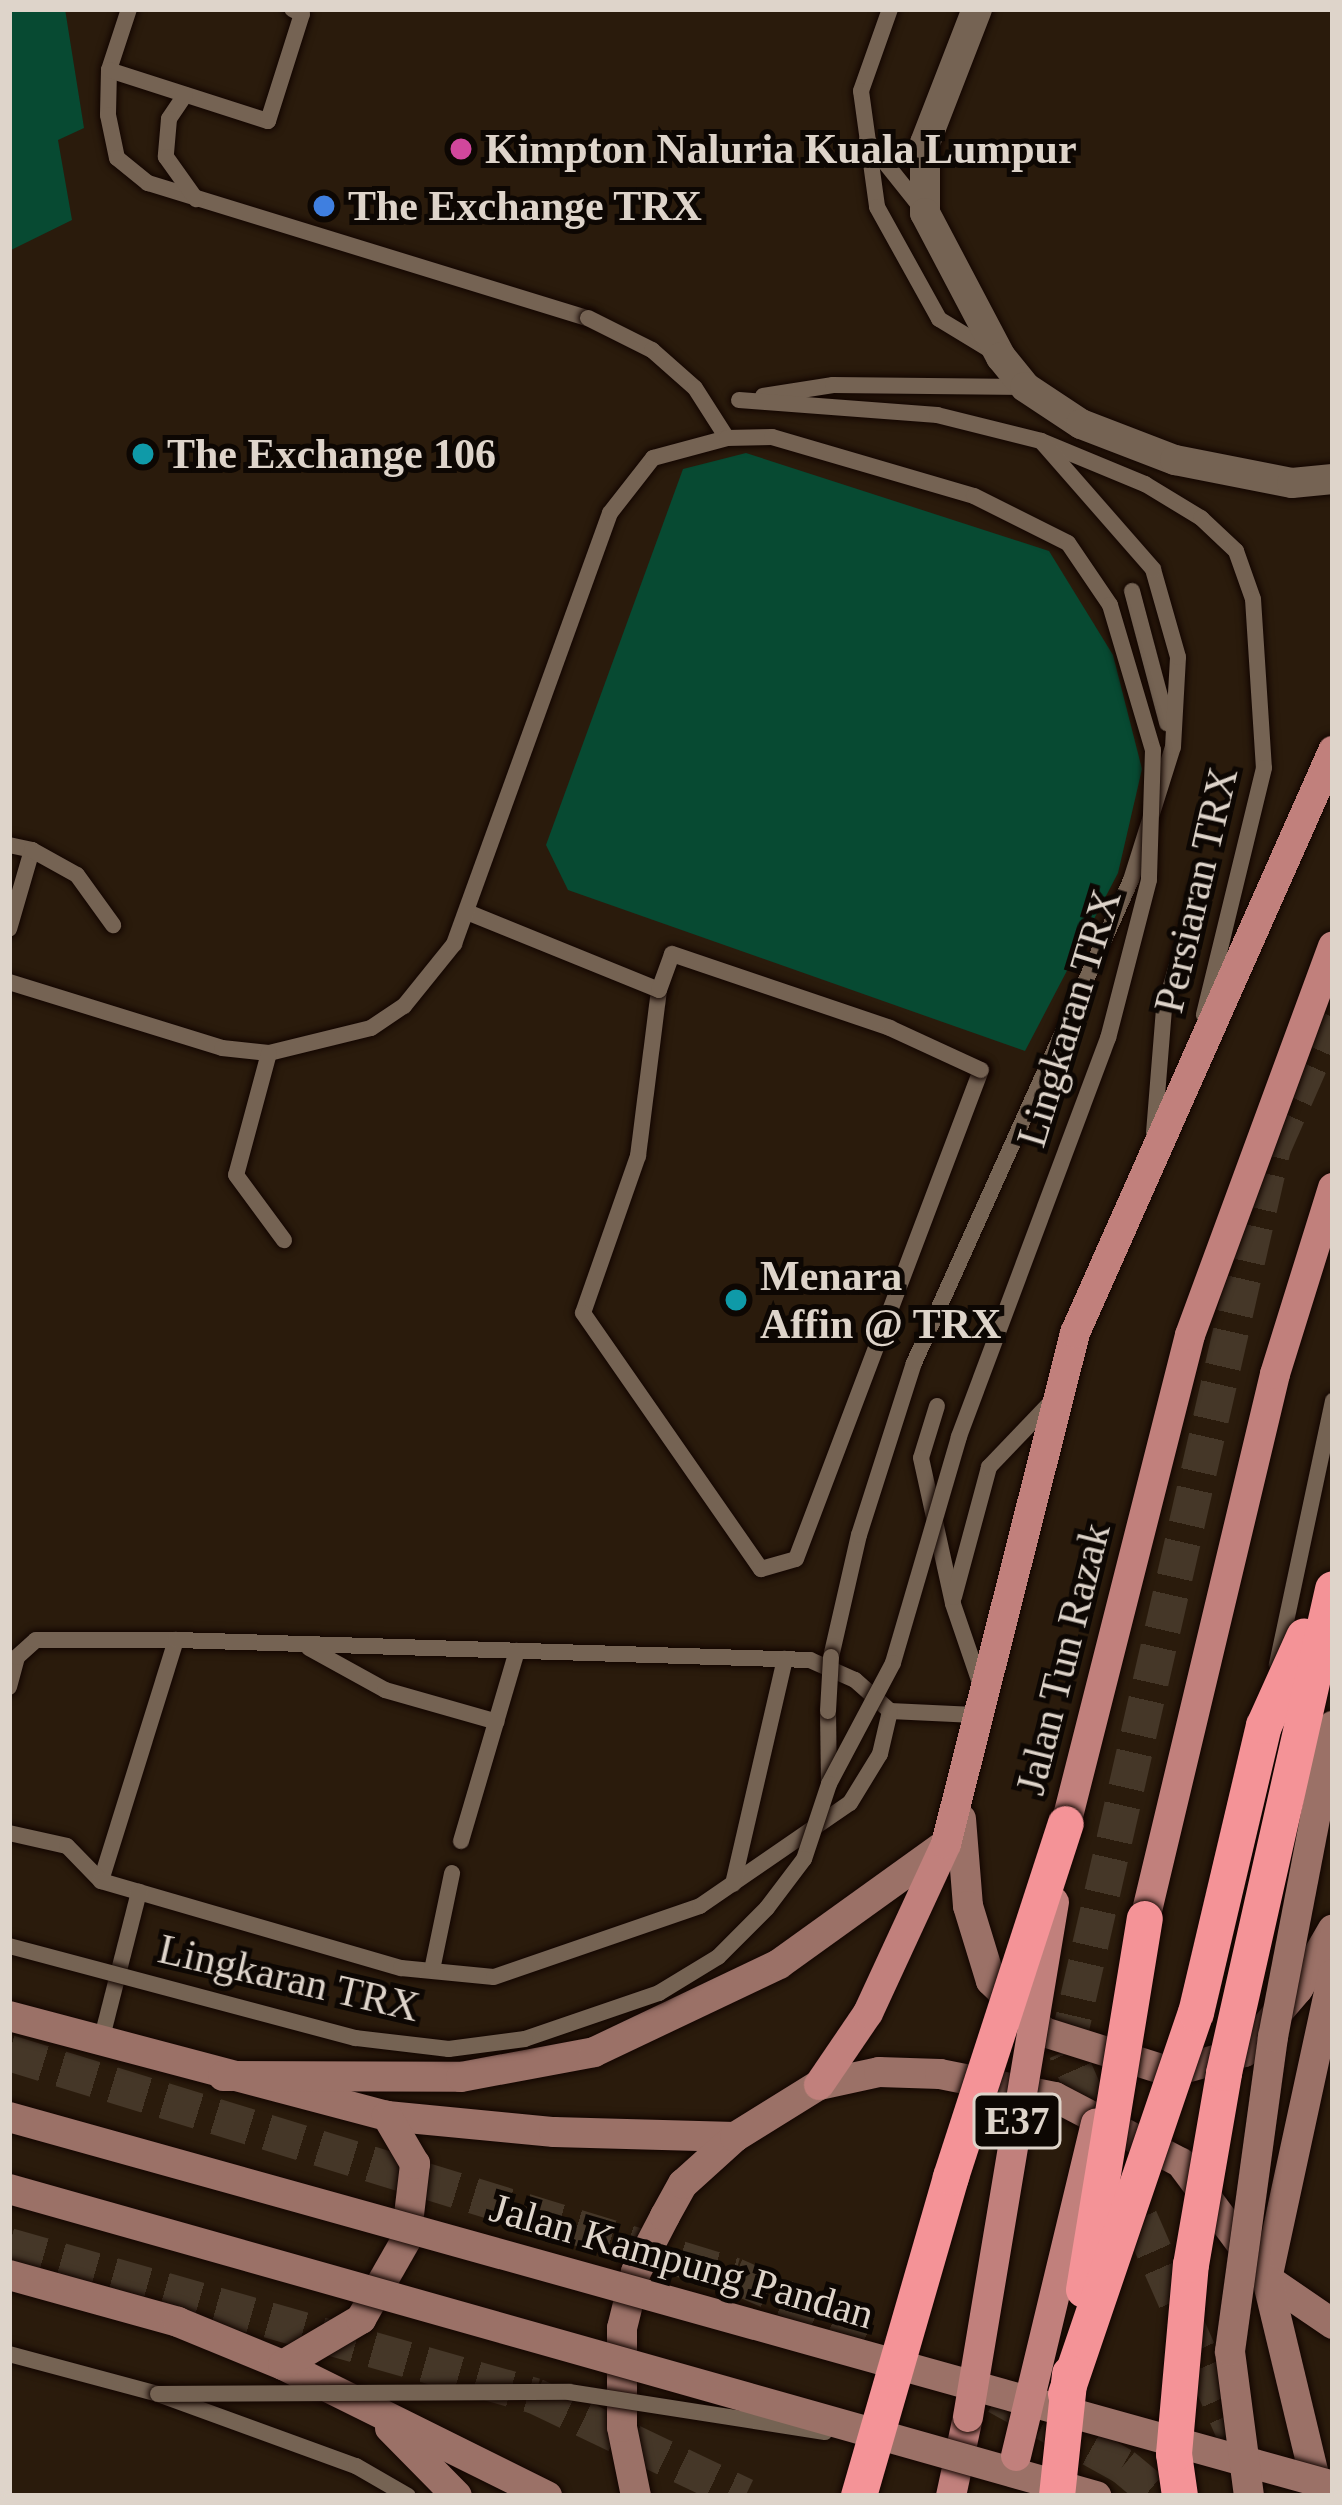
<!DOCTYPE html>
<style>
body{margin:0}
#map{position:relative;width:1342px;height:2505px;overflow:hidden;background:#2a1b0c;font-family:"Times New Roman",serif}
div>[style]{position:absolute}
[style*='--x']{left:calc(var(--x)*1px);top:calc(var(--y)*1px);width:calc(var(--w)*1px);rotate:calc(var(--a)*1deg)}
.green>*{inset:0;background:#074a32}
.highway-tunnel>*{height:36px;margin-top:-18px;transform-origin:0;background:repeating-linear-gradient(90deg,#453728 0 36px,transparent 0 54px)}
.roads{filter:drop-shadow(0 0 3px #120500) drop-shadow(0 0 3px #120500)}
.lane>*{height:16px;margin:-8px;padding:0 8px;transform-origin:8px;border-radius:8px;background:#756353}
.street>*{height:30px;margin:-15px;padding:0 15px;transform-origin:15px;border-radius:15px;background:#756353}
.secondary>*{height:30px;margin:-15px;padding:0 15px;transform-origin:15px;border-radius:15px;background:#9b7167}
.primary>*{height:30px;margin:-15px;padding:0 15px;transform-origin:15px;border-radius:15px;background:#c1807c}
.bridges{filter:drop-shadow(0 0 3px #120500) drop-shadow(0 0 3px #120500)}
.lane-bridge>*{height:16px;margin:-8px;padding:0 8px;transform-origin:8px;border-radius:8px;background:#756353}
.secondary-bridge>*{height:30px;margin:-15px;padding:0 15px;transform-origin:15px;border-radius:15px;background:#9b7167}
.primary-bridge>*{height:30px;margin:-15px;padding:0 15px;transform-origin:15px;border-radius:15px;background:#c1807c}
.highway-bridge>*{height:36px;margin:-18px;padding:0 18px;transform-origin:18px;border-radius:18px;background:#f49397}
.dots>*{width:33px;height:33px;translate:-50% -50%;box-sizing:border-box;border:6px solid #0d0703;border-radius:50%}
span{translate:-50% -50%;white-space:nowrap;text-align:center;line-height:1.15;-webkit-text-stroke:10px #0d0703;paint-order:stroke}
.shield-label span{padding:3px 9px;background:#0d0703;border:3px solid;border-radius:9px;-webkit-text-stroke-width:0}
.shield-label{font-size:39px;color:#ded4ca;font-weight:700}
.poi-label{font-size:42px;color:#ded4ca;font-weight:700}
.left{translate:0 -50%;text-align:left}
.street-label{font-size:42px;color:#ded4ca}
.frame{position:absolute;inset:0;border:12px solid #ded4ca;pointer-events:none}
</style>
<div id="map">
<div class="green">
<div style="clip-path:polygon(9px 9px,65px 9px,84px 128px,58px 140px,72px 220px,9px 251px)"></div>
<div style="clip-path:polygon(746px 453px,1049px 551px,1113px 655px,1142px 769px,1118px 873px,1025px 1051px,568px 890px,546px 845px,683px 469px)"></div>
</div>
<div class="highway-tunnel">
<div style="--x:9;--y:2053;--w:759;--a:17.07"></div>
<div style="--x:735;--y:2276;--w:210;--a:23.6"></div>
<div style="--x:9;--y:2246;--w:547;--a:15.92"></div>
<div style="--x:535;--y:2396;--w:233;--a:25.5"></div>
<div style="--x:997;--y:2396;--w:144;--a:29.1"></div>
<div style="--x:1123;--y:2466;--w:47;--a:39.8"></div>
<div style="--x:1241;--y:2449;--w:435;--a:-113.7"></div>
<div style="--x:1066;--y:2051;--w:926;--a:-77.09"></div>
<div style="--x:1273;--y:1148;--w:149;--a:-66.2"></div>
</div>
<div class="roads">
<div class="lane">
<div style="--x:129;--y:9;--w:64;--a:108.2"></div>
<div style="--x:109;--y:70;--w:45;--a:91.3"></div>
<div style="--x:108;--y:115;--w:44;--a:78.2"></div>
<div style="--x:117;--y:158;--w:40;--a:39"></div>
<div style="--x:148;--y:183;--w:460;--a:17.1"></div>
<div style="--x:890;--y:9;--w:87;--a:109.5"></div>
<div style="--x:861;--y:91;--w:117;--a:82.1"></div>
<div style="--x:877;--y:207;--w:128;--a:61"></div>
<div style="--x:939;--y:319;--w:62;--a:31.1"></div>
<div style="--x:109;--y:70;--w:167;--a:17.8"></div>
<div style="--x:268;--y:121;--w:112;--a:-72.4"></div>
<div style="--x:302;--y:14;--w:11;--a:-153"></div>
<div style="--x:185;--y:95;--w:29;--a:124"></div>
<div style="--x:169;--y:119;--w:38;--a:95"></div>
<div style="--x:166;--y:157;--w:52;--a:54.5"></div>
<div style="--x:867;--y:140;--w:88;--a:51.4"></div>
<div style="--x:763;--y:396;--w:71;--a:-8.9"></div>
<div style="--x:833;--y:385;--w:192;--a:0.6"></div>
<div style="--x:739;--y:400;--w:199;--a:4.3"></div>
<div style="--x:937;--y:415;--w:107;--a:14"></div>
<div style="--x:1041;--y:441;--w:113;--a:22.5"></div>
<div style="--x:1145;--y:484;--w:66;--a:31.3"></div>
<div style="--x:1201;--y:518;--w:48;--a:43.3"></div>
<div style="--x:1236;--y:551;--w:51;--a:70.5"></div>
<div style="--x:1253;--y:599;--w:169;--a:86.3"></div>
<div style="--x:1264;--y:768;--w:254;--a:103.7"></div>
<div style="--x:1132;--y:591;--w:137;--a:75.1"></div>
<div style="--x:9;--y:845;--w:24;--a:12"></div>
<div style="--x:32;--y:850;--w:82;--a:106.2"></div>
<div style="--x:32;--y:850;--w:51;--a:29.1"></div>
<div style="--x:77;--y:875;--w:62;--a:54.2"></div>
<div style="--x:659;--y:990;--w:167;--a:97.2"></div>
<div style="--x:638;--y:1156;--w:166;--a:109.3"></div>
<div style="--x:583;--y:1313;--w:312;--a:55.2"></div>
<div style="--x:761;--y:1569;--w:36;--a:-16"></div>
<div style="--x:796;--y:1559;--w:523;--a:-69.28"></div>
<div style="--x:1154;--y:1133;--w:123;--a:-85.4"></div>
<div style="--x:1164;--y:1010;--w:141;--a:-73.9"></div>
<div style="--x:937;--y:1406;--w:54;--a:107.1"></div>
<div style="--x:921;--y:1458;--w:149;--a:77.6"></div>
<div style="--x:953;--y:1604;--w:87;--a:71.1"></div>
<div style="--x:954;--y:1597;--w:135;--a:-74.9"></div>
<div style="--x:989;--y:1467;--w:91;--a:-46.3"></div>
<div style="--x:309;--y:1648;--w:87;--a:28.9"></div>
<div style="--x:385;--y:1690;--w:116;--a:15.9"></div>
<div style="--x:831;--y:1657;--w:125;--a:-77.1"></div>
<div style="--x:859;--y:1535;--w:181;--a:-72.3"></div>
<div style="--x:914;--y:1363;--w:530;--a:-65.81"></div>
<div style="--x:1131;--y:880;--w:139;--a:-72.5"></div>
<div style="--x:1173;--y:747;--w:90;--a:-86.8"></div>
<div style="--x:1178;--y:657;--w:91;--a:-105.9"></div>
<div style="--x:1153;--y:569;--w:170;--a:-131.2"></div>
<div style="--x:1277;--y:1664;--w:269;--a:-78"></div>
<div style="--x:9;--y:1687;--w:31;--a:-75"></div>
<div style="--x:17;--y:1657;--w:25;--a:-42"></div>
<div style="--x:36;--y:1640;--w:140;--a:0"></div>
<div style="--x:176;--y:1640;--w:252;--a:107.3"></div>
<div style="--x:828;--y:1711;--w:73;--a:89.2"></div>
<div style="--x:890;--y:1711;--w:85;--a:2.7"></div>
<div style="--x:9;--y:1833;--w:59;--a:12.6"></div>
<div style="--x:67;--y:1846;--w:49;--a:45.8"></div>
<div style="--x:101;--y:1881;--w:312;--a:16.2"></div>
<div style="--x:401;--y:1968;--w:93;--a:5.5"></div>
<div style="--x:494;--y:1977;--w:218;--a:-19"></div>
<div style="--x:700;--y:1906;--w:182;--a:-34.5"></div>
<div style="--x:850;--y:1803;--w:57;--a:-58.5"></div>
<div style="--x:880;--y:1754;--w:44;--a:-76.9"></div>
<div style="--x:890;--y:1711;--w:47;--a:-138.5"></div>
<div style="--x:855;--y:1680;--w:49;--a:-156"></div>
<div style="--x:810;--y:1660;--w:634;--a:-178.19"></div>
<div style="--x:461;--y:1841;--w:198;--a:-73.6"></div>
<div style="--x:733;--y:1884;--w:231;--a:-77"></div>
<div style="--x:432;--y:1970;--w:99;--a:-78.3"></div>
<div style="--x:101;--y:2041;--w:154;--a:-75.7"></div>
<div style="--x:9;--y:2354;--w:154;--a:15"></div>
<div style="--x:158;--y:2394;--w:211;--a:20"></div>
<div style="--x:356;--y:2466;--w:60;--a:30"></div>
</div>
<div class="street">
<div style="--x:977;--y:9;--w:144;--a:111.2"></div>
<div style="--x:925;--y:143;--w:70;--a:90"></div>
<div style="--x:925;--y:213;--w:163;--a:62.2"></div>
<div style="--x:1001;--y:357;--w:38;--a:51"></div>
<div style="--x:1025;--y:387;--w:67;--a:33.5"></div>
<div style="--x:1081;--y:424;--w:101;--a:21"></div>
<div style="--x:1175;--y:460;--w:119;--a:11.1"></div>
<div style="--x:1292;--y:483;--w:41;--a:-5.6"></div>
</div>
<div class="secondary">
<div style="--x:961;--y:1819;--w:87;--a:85.4"></div>
<div style="--x:968;--y:1906;--w:78;--a:73"></div>
<div style="--x:991;--y:1981;--w:74;--a:43.9"></div>
<div style="--x:1044;--y:2032;--w:133;--a:17.5"></div>
<div style="--x:1171;--y:2072;--w:76;--a:-15.3"></div>
<div style="--x:1244;--y:2052;--w:83;--a:-49.4"></div>
<div style="--x:1298;--y:1989;--w:69;--a:-59.7"></div>
<div style="--x:9;--y:2016;--w:391;--a:14.8"></div>
<div style="--x:387;--y:2116;--w:168;--a:5.5"></div>
<div style="--x:554;--y:2132;--w:181;--a:1.6"></div>
<div style="--x:223;--y:2076;--w:238;--a:0.2"></div>
<div style="--x:461;--y:2077;--w:135;--a:-10.6"></div>
<div style="--x:594;--y:2052;--w:205;--a:-25.4"></div>
<div style="--x:779;--y:1964;--w:206;--a:-35.7"></div>
<div style="--x:9;--y:2275;--w:175;--a:15.5"></div>
<div style="--x:178;--y:2322;--w:113;--a:22.3"></div>
<div style="--x:283;--y:2365;--w:295;--a:26.4"></div>
<div style="--x:1267;--y:2279;--w:312;--a:-77.8"></div>
<div style="--x:1267;--y:2279;--w:80;--a:34.3"></div>
<div style="--x:283;--y:2365;--w:91;--a:-30.5"></div>
<div style="--x:361;--y:2319;--w:91;--a:-60.3"></div>
<div style="--x:406;--y:2240;--w:77;--a:-83.2"></div>
<div style="--x:415;--y:2164;--w:56;--a:-120.3"></div>
<div style="--x:390;--y:2428;--w:95;--a:45.4"></div>
<div style="--x:636;--y:2496;--w:70;--a:-101.5"></div>
<div style="--x:622;--y:2427;--w:99;--a:-90"></div>
<div style="--x:622;--y:2328;--w:58;--a:-76"></div>
<div style="--x:636;--y:2272;--w:63;--a:-62.6"></div>
<div style="--x:665;--y:2216;--w:37;--a:-61"></div>
<div style="--x:683;--y:2184;--w:70;--a:-42.1"></div>
<div style="--x:735;--y:2137;--w:99;--a:-31.8"></div>
<div style="--x:819;--y:2085;--w:61;--a:-12.2"></div>
<div style="--x:879;--y:2072;--w:61;--a:1.9"></div>
<div style="--x:940;--y:2074;--w:117;--a:11.3"></div>
<div style="--x:1055;--y:2097;--w:142;--a:27.6"></div>
<div style="--x:1181;--y:2163;--w:144;--a:53.4"></div>
<div style="--x:1267;--y:2279;--w:223;--a:76.5"></div>
</div>
<div class="primary">
<div style="--x:1066;--y:1824;--w:504;--a:-75.77"></div>
<div style="--x:1190;--y:1335;--w:414;--a:-69.8"></div>
<div style="--x:1145;--y:1919;--w:560;--a:-76.58"></div>
<div style="--x:1275;--y:1374;--w:195;--a:-72.7"></div>
<div style="--x:819;--y:2085;--w:87;--a:-55.8"></div>
<div style="--x:868;--y:2013;--w:186;--a:-65.2"></div>
<div style="--x:946;--y:1844;--w:527;--a:-75.83"></div>
<div style="--x:1075;--y:1333;--w:637;--a:-66.09"></div>
<div style="--x:951;--y:2496;--w:81;--a:-77.9"></div>
</div>
</div>
<div class="bridges">
<div class="lane-bridge">
<div style="--x:588;--y:318;--w:72;--a:26.6"></div>
<div style="--x:652;--y:350;--w:57;--a:41.5"></div>
<div style="--x:695;--y:388;--w:59;--a:57.4"></div>
<div style="--x:467;--y:912;--w:207;--a:22.1"></div>
<div style="--x:659;--y:990;--w:38;--a:-70"></div>
<div style="--x:672;--y:954;--w:230;--a:18.7"></div>
<div style="--x:890;--y:1028;--w:100;--a:24.8"></div>
<div style="--x:9;--y:982;--w:223;--a:17.2"></div>
<div style="--x:222;--y:1048;--w:47;--a:6.1"></div>
<div style="--x:269;--y:1053;--w:105;--a:-13.8"></div>
<div style="--x:371;--y:1028;--w:40;--a:-34"></div>
<div style="--x:404;--y:1006;--w:80;--a:-51.1"></div>
<div style="--x:454;--y:944;--w:458;--a:-70.1"></div>
<div style="--x:610;--y:513;--w:70;--a:-52"></div>
<div style="--x:653;--y:458;--w:77;--a:-15.1"></div>
<div style="--x:727;--y:438;--w:45;--a:-1.3"></div>
<div style="--x:772;--y:437;--w:210;--a:16.3"></div>
<div style="--x:974;--y:496;--w:105;--a:26.6"></div>
<div style="--x:1068;--y:543;--w:75;--a:55.9"></div>
<div style="--x:1110;--y:605;--w:151;--a:73.5"></div>
<div style="--x:1153;--y:750;--w:130;--a:91.8"></div>
<div style="--x:1149;--y:880;--w:163;--a:104.5"></div>
<div style="--x:1108;--y:1038;--w:426;--a:110.5"></div>
<div style="--x:959;--y:1437;--w:235;--a:106.3"></div>
<div style="--x:893;--y:1663;--w:137;--a:117.9"></div>
<div style="--x:829;--y:1784;--w:79;--a:108.4"></div>
<div style="--x:804;--y:1859;--w:61;--a:127.1"></div>
<div style="--x:767;--y:1908;--w:69;--a:135"></div>
<div style="--x:718;--y:1957;--w:69;--a:148.6"></div>
<div style="--x:659;--y:1993;--w:142;--a:161.1"></div>
<div style="--x:525;--y:2039;--w:77;--a:172.5"></div>
<div style="--x:449;--y:2049;--w:95;--a:-173.3"></div>
<div style="--x:355;--y:2038;--w:358;--a:-165.1"></div>
<div style="--x:269;--y:1053;--w:126;--a:105.1"></div>
<div style="--x:236;--y:1175;--w:81;--a:53.6"></div>
<div style="--x:828;--y:1711;--w:54;--a:-86.8"></div>
<div style="--x:158;--y:2394;--w:411;--a:-0.3"></div>
<div style="--x:569;--y:2392;--w:259;--a:8.9"></div>
</div>
<div class="secondary-bridge">
<div style="--x:9;--y:2117;--w:1374;--a:15.57"></div>
<div style="--x:9;--y:2189;--w:1130;--a:15.77"></div>
<div style="--x:1249;--y:2496;--w:146;--a:-97.5"></div>
<div style="--x:1230;--y:2351;--w:317;--a:-82.2"></div>
<div style="--x:1273;--y:2037;--w:317;--a:-79.1"></div>
</div>
<div class="primary-bridge">
<div style="--x:968;--y:2417;--w:522;--a:-80.52"></div>
<div style="--x:1016;--y:2456;--w:342;--a:-76.5"></div>
</div>
<div class="highway-bridge">
<div style="--x:1084;--y:2290;--w:376;--a:-80.7"></div>
<div style="--x:1066;--y:2394;--w:403;--a:-71.2"></div>
<div style="--x:1196;--y:2013;--w:295;--a:-76.7"></div>
<div style="--x:1264;--y:1726;--w:98;--a:-65.8"></div>
<div style="--x:859;--y:2496;--w:332;--a:-73.9"></div>
<div style="--x:951;--y:2177;--w:371;--a:-72"></div>
<div style="--x:1057;--y:2496;--w:123;--a:-83.9"></div>
<div style="--x:1180;--y:2496;--w:42;--a:-98.1"></div>
<div style="--x:1174;--y:2454;--w:190;--a:-84.9"></div>
<div style="--x:1191;--y:2265;--w:195;--a:-80.2"></div>
<div style="--x:1224;--y:2073;--w:496;--a:-77.3"></div>
</div>
</div>
<div class="dots">
<div style="left:461px;top:149px;background:#d1479c"></div>
<div style="left:324px;top:206px;background:#3f7fe0"></div>
<div style="left:143px;top:454px;background:#0f9aa8"></div>
<div style="left:736px;top:1300px;background:#0f9aa8"></div>
</div>
<div class="shield-label">
<span style="left:1017px;top:2121px">E37</span>
</div>
<div class="poi-label">
<span class="left" style="left:485px;top:149px">Kimpton Naluria Kuala Lumpur</span>
<span class="left" style="left:348px;top:206px">The Exchange TRX</span>
<span class="left" style="left:167px;top:454px">The Exchange 106</span>
<span class="left" style="left:760px;top:1300px">Menara<br>Affin @ TRX</span>
</div>
<div class="street-label">
<span style="left:1196px;top:890px;rotate:-77deg">Persiaran TRX</span>
<span style="left:1069px;top:1018px;rotate:-73deg">Lingkaran TRX</span>
<span style="left:1063px;top:1659px;rotate:-76deg">Jalan Tun Razak</span>
<span style="left:289px;top:1978px;rotate:13deg">Lingkaran TRX</span>
<span style="left:682px;top:2261px;rotate:16deg">Jalan Kampung Pandan</span>
</div>
<div class="frame"></div>
</div>
